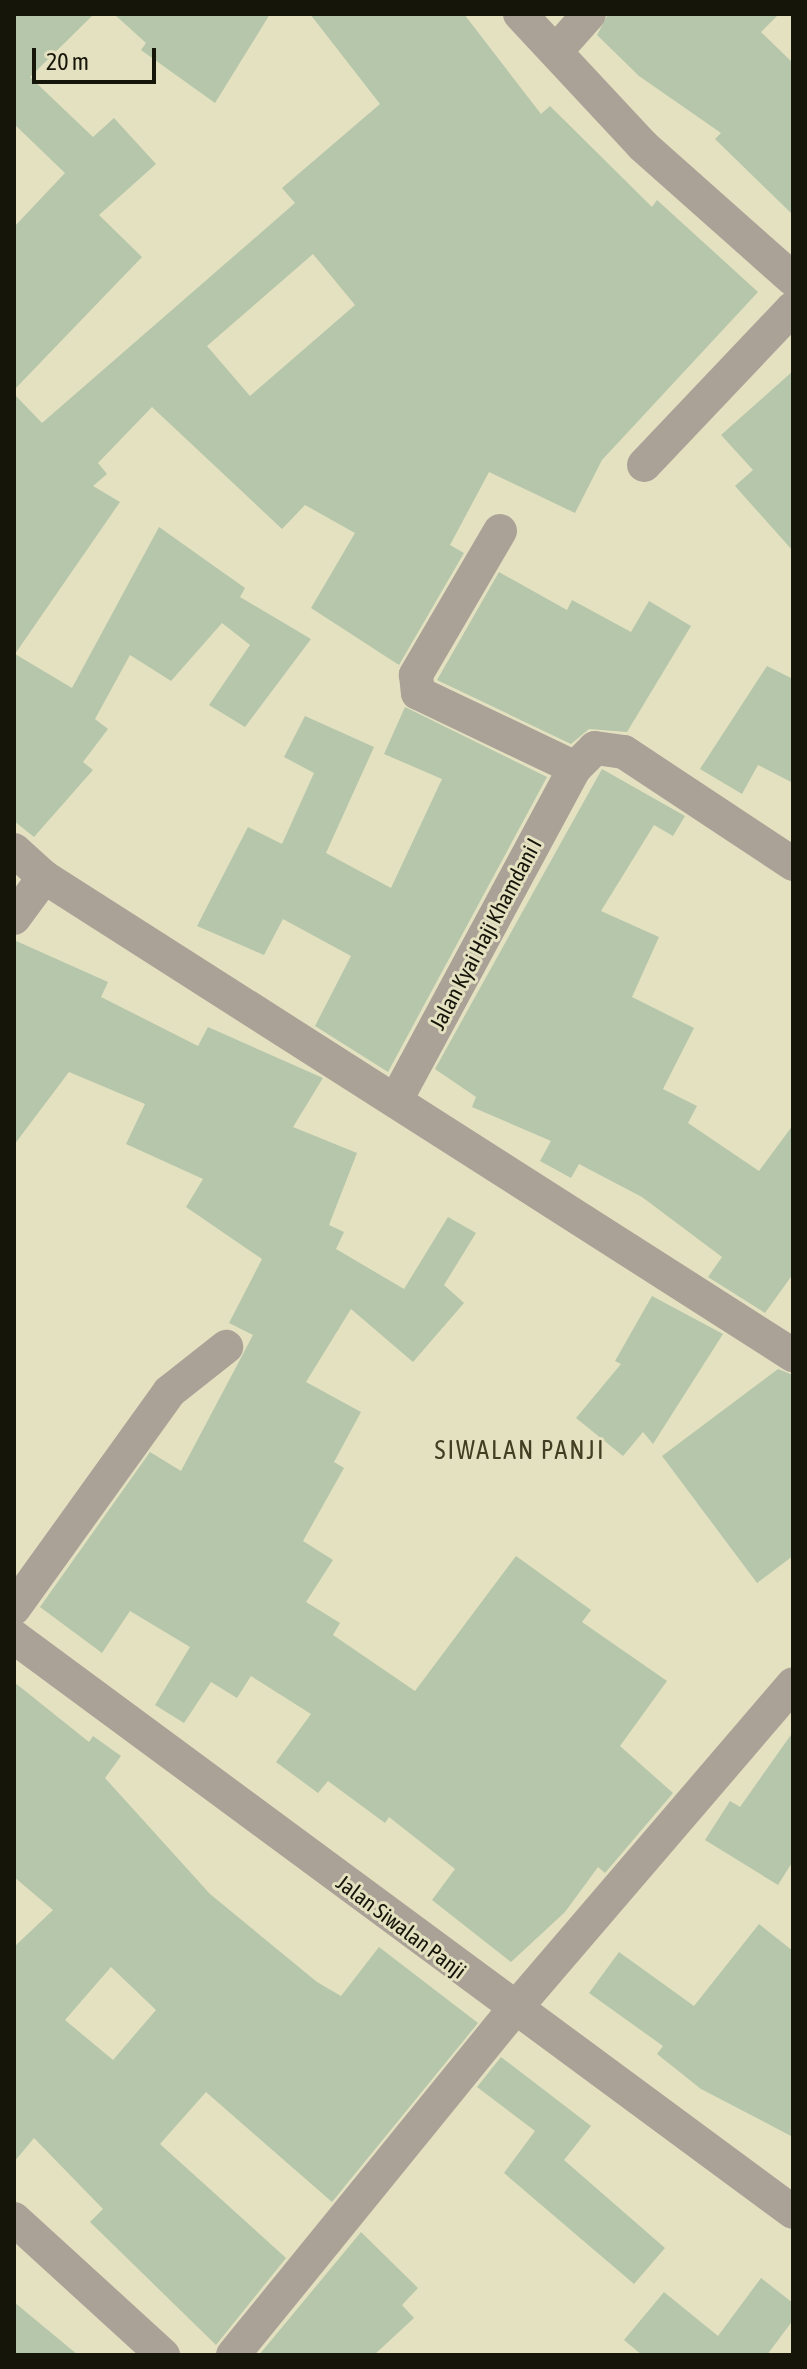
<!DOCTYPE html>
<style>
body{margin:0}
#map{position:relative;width:807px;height:2369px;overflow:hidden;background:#e4e1c1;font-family:"Asap Condensed",sans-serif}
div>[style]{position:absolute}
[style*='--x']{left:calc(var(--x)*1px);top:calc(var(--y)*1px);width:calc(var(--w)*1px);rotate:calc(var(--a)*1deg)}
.building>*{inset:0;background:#b5c6ab}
.street>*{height:34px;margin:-17px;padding:0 17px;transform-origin:17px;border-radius:17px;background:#aba297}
span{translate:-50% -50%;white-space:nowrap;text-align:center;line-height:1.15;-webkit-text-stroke:6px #e4e1c1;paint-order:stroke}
.street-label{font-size:22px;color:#16150a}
.quarter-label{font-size:26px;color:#413e23;letter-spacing:2px}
.frame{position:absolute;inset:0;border:16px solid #16150a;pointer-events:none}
.scale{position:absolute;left:32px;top:48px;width:124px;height:36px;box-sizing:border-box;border:4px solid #16150a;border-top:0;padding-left:10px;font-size:24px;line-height:28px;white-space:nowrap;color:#16150a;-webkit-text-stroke:6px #e4e1c1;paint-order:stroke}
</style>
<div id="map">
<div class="building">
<div style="clip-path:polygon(14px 14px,94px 14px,30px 77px,93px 137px,114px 118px,156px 164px,99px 215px,142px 257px,14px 390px,14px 227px,65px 173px,14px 124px)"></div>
<div style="clip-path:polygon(114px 14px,270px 14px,215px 103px,141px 50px,146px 43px)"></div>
<div style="clip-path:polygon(evenodd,310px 14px,464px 14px,541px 114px,550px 106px,652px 207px,657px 200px,758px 292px,602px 460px,575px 513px,489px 472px,450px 545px,464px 553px,399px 665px,311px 608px,355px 533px,305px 505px,282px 529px,152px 407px,98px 463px,107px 474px,93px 486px,120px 502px,15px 654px,72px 688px,159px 527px,245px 588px,240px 597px,311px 639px,245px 727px,209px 705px,250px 645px,222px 623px,171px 681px,130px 655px,95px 719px,108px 729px,83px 762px,93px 770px,34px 837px,14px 821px,14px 394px,42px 423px,295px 203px,282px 188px,380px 104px,310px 14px,313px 254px,355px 305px,250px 396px,207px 346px,313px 254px)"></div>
<div style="clip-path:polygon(608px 14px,779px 14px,761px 32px,793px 63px,793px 215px,715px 139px,721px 133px,639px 76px,597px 35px)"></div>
<div style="clip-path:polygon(793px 371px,793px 551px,735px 486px,753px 470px,721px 435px)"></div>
<div style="clip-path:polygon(499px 572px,567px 610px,572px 600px,631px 632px,649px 601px,691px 626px,627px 732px,589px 729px,571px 744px,437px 680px)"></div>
<div style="clip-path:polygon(767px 666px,793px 679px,793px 783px,758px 765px,742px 794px,700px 769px)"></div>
<div style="clip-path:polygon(405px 707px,547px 777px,388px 1072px,315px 1026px,351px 956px,283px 919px,264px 955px,197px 926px,248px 827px,282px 844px,314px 773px,284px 757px,305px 716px,374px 747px,326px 853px,391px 888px,442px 779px,384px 754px)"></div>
<div style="clip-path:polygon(602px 769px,685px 816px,673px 836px,654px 825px,601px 911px,659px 937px,632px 997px,694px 1028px,663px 1089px,697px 1106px,688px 1123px,759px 1171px,793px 1125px,793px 1274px,765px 1313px,708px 1277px,722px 1257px,642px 1197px,579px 1164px,571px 1178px,540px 1161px,551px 1141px,472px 1107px,476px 1097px,435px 1069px)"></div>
<div style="clip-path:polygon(14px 940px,108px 982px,101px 997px,198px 1046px,208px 1027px,323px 1078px,293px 1127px,357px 1153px,329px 1225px,344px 1232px,336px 1249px,404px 1289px,448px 1217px,476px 1233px,444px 1285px,464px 1303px,413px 1362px,351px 1309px,306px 1382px,361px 1412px,334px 1462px,344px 1468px,303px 1541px,333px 1560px,306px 1602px,340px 1623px,333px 1635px,415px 1691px,516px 1556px,591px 1610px,582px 1622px,667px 1681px,620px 1746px,673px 1793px,605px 1873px,598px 1867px,565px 1912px,511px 1962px,432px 1900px,455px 1869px,389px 1817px,385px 1823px,328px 1781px,318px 1793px,276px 1762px,311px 1714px,251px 1676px,237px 1698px,211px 1682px,184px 1723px,155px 1705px,190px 1647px,130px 1611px,102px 1653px,40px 1607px,150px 1452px,181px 1471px,253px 1335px,229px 1323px,262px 1259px,186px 1207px,203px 1179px,126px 1144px,145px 1104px,69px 1072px,14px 1145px)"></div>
<div style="clip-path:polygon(652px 1296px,723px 1334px,653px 1444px,643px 1432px,623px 1456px,576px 1418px,621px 1364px,615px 1361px)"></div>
<div style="clip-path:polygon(778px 1369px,793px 1375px,793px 1556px,757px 1583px,662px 1456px)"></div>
<div style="clip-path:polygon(evenodd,14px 1682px,89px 1742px,93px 1736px,121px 1756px,105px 1778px,210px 1894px,317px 1982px,341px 1996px,379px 1947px,478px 2023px,332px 2202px,206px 2092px,160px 2144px,286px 2258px,216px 2345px,90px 2222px,103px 2209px,34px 2138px,14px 2162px,14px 1947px,53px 1910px,14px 1877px,14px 1682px,111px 1967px,156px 2010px,113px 2060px,65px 2020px,111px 1967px)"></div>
<div style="clip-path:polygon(793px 1732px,793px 1861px,778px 1885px,705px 1840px,730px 1801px,740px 1807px)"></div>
<div style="clip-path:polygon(759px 1924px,793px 1951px,793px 2137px,701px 2089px,657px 2054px,663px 2046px,589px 1993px,619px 1952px,694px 2006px)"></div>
<div style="clip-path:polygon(501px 2057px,591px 2126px,564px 2160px,665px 2248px,634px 2284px,504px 2173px,535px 2131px,477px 2087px)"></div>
<div style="clip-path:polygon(361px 2232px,418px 2288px,402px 2305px,414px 2318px,374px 2355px,259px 2355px)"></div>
<div style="clip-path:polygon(761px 2278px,793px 2303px,793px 2320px,767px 2355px,642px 2355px,624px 2340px,664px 2292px,718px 2336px)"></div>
<div style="clip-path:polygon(14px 2302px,78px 2355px,14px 2355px)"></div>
</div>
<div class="street">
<div style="--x:520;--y:14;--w:180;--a:47"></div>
<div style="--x:643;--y:146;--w:200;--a:41.6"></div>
<div style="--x:557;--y:50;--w:48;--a:-48.4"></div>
<div style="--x:644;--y:465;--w:216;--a:-46.5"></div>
<div style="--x:500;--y:531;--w:167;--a:120.3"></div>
<div style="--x:416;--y:675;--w:18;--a:84"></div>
<div style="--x:418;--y:693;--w:174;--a:25.5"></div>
<div style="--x:575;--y:768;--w:28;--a:-45"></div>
<div style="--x:595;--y:748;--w:29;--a:8"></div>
<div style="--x:624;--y:752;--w:203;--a:33.5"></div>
<div style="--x:14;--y:850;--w:40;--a:42"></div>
<div style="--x:44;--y:877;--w:889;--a:32.55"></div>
<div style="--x:14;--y:918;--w:51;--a:-53.8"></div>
<div style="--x:396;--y:1100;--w:377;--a:-61.7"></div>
<div style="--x:14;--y:1608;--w:266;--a:-54.3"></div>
<div style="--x:169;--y:1392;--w:73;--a:-38.3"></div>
<div style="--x:14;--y:1637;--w:968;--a:36.43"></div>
<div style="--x:14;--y:2219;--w:202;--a:42.4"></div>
<div style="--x:233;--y:2355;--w:444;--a:-50.9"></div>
<div style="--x:513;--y:2011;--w:430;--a:-49.4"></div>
</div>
<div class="street-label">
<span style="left:486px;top:934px;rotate:-62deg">Jalan Kyai Haji Khamdani I</span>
<span style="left:401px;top:1927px;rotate:37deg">Jalan Siwalan Panji</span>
</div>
<div class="quarter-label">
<span style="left:520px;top:1451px">SIWALAN PANJI</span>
</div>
<div class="frame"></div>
<div class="scale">20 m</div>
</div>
